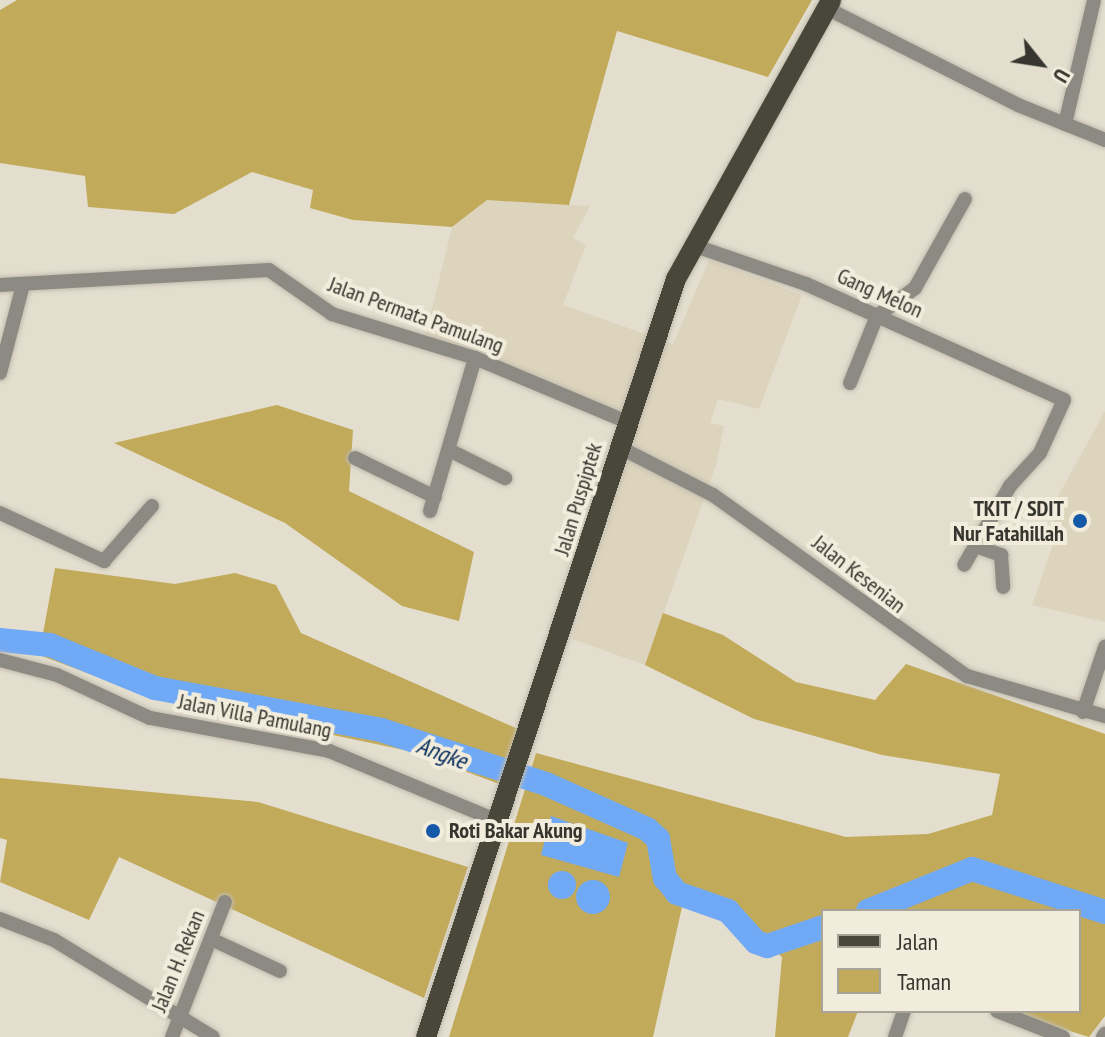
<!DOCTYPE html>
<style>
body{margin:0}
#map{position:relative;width:1105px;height:1037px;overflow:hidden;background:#e3dece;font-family:"PT Sans Narrow",sans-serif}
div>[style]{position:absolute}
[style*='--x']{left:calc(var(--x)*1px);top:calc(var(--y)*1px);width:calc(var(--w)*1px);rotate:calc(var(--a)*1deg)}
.built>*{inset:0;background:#dcd4bd}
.green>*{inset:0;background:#c2aa5b}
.water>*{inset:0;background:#70a9f6}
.round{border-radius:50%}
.river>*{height:24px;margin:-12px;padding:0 12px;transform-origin:12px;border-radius:12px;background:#70a9f6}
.roads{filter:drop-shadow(0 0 2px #c1bcae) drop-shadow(0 0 2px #c1bcae)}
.street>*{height:14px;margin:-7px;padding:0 7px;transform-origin:7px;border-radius:7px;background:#8c8a83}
.primary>*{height:20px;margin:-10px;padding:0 10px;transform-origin:10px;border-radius:10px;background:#49463a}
.dots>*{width:22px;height:22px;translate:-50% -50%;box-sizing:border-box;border:4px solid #f1ecdb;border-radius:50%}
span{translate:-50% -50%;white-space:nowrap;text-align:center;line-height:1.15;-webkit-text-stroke:8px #f1ecdb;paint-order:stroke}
.street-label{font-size:22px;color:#37352f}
.poi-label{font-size:22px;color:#37352f;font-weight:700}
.right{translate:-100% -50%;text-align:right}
.left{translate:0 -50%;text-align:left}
.water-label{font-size:24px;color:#052d5c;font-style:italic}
.legend{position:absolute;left:821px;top:909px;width:260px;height:104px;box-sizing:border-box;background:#f1ecdb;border:2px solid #a7a396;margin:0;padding:10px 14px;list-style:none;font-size:24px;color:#37352f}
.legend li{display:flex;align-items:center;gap:16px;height:40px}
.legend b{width:40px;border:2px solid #a7a396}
.north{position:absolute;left:1001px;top:24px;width:80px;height:80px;-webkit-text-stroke:6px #f1ecdb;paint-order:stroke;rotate:120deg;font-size:22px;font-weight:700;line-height:32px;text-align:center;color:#37352f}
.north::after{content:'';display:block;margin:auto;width:28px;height:36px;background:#37352f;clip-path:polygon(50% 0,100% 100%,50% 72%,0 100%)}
</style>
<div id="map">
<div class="built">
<div style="clip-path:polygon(487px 200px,590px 206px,573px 238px,586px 245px,563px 305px,673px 344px,709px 260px,802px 295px,759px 409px,718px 399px,710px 423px,724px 426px,716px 465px,645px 665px,572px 639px,634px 437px,618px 409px,424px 341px,452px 227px)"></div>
<div style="clip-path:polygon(1105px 411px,1105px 622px,1032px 605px,1058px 530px,1050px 511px)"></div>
</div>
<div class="green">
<div style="clip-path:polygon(17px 0,812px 0,768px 77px,617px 31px,569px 205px,487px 200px,452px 227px,353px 220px,310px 208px,313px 190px,252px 172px,174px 214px,88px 207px,85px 176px,0 163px,0 10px)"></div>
<div style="clip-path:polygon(277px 405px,353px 430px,349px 491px,474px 552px,459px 621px,402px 606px,285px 523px,114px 443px)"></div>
<div style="clip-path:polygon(55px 568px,175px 584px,235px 573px,276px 585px,301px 633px,518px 729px,499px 784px,414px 752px,152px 697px,39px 655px)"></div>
<div style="clip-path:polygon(663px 613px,723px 635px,796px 682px,875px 700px,906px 664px,1105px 734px,1105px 1016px,1089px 1037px,1006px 1011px,1079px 1011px,1079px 911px,823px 911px,823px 1011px,858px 1011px,848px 1037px,775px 1037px,782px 957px,720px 907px,684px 898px,653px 1037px,449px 1037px,536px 753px,846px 837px,928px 834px,992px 815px,1000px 774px,882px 755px,754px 719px,645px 665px)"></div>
<div style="clip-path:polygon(0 778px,258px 802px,468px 867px,424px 998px,119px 857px,89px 920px,0 882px,7px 840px,0 838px)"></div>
</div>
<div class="water">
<div style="clip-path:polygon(551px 816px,628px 843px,619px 877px,541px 855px)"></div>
<div class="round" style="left:548px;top:871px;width:28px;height:28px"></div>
<div class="round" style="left:576px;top:880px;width:34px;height:34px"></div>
</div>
<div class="river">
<div style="--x:0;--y:640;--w:50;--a:5.7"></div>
<div style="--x:50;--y:645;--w:113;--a:22.3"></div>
<div style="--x:155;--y:688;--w:230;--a:10.5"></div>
<div style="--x:381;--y:730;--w:174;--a:18.1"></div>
<div style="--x:546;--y:784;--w:111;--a:24"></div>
<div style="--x:647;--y:829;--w:15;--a:42"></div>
<div style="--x:658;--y:839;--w:40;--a:80"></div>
<div style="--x:665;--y:878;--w:19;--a:51"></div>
<div style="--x:677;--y:893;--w:54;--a:19.4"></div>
<div style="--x:728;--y:911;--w:42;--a:47.9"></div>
<div style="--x:756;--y:942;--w:12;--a:20"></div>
<div style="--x:767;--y:946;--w:59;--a:-18.7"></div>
<div style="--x:868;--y:911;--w:112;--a:-22"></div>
<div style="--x:972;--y:869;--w:140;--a:17.9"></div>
</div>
<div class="roads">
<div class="street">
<div style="--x:826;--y:8;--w:215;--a:26.8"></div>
<div style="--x:1018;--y:105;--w:94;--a:21.9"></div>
<div style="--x:1065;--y:124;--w:127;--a:-76.8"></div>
<div style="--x:692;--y:245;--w:120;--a:18.9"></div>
<div style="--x:806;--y:284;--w:283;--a:24.2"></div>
<div style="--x:1064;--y:400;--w:58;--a:114.4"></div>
<div style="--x:1040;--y:453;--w:45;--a:132.3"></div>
<div style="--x:1010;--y:486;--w:91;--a:120.2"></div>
<div style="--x:0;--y:285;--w:269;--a:-3.2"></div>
<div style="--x:269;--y:270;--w:77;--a:34.9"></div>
<div style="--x:332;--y:314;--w:150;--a:17.1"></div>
<div style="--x:475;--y:358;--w:165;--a:22.8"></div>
<div style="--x:0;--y:373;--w:91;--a:-75.4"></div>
<div style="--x:850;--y:383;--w:72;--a:-68.1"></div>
<div style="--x:877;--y:316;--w:47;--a:-36.4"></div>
<div style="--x:915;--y:288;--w:102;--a:-60.7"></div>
<div style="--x:619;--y:447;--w:106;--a:27.1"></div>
<div style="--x:713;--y:495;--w:312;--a:35.5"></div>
<div style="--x:967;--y:676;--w:144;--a:16.2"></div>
<div style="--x:449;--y:450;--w:63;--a:26.6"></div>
<div style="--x:355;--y:458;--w:89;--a:26"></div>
<div style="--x:430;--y:511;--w:159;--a:-73.6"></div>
<div style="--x:0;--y:513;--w:115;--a:24.8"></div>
<div style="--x:104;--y:561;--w:73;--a:-48.9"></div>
<div style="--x:975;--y:546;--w:28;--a:19"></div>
<div style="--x:1001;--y:555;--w:32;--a:86"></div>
<div style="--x:0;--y:660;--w:59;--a:14.7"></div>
<div style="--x:57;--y:675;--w:102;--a:24.8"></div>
<div style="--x:150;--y:718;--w:182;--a:10.4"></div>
<div style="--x:329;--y:751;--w:185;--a:22.5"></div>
<div style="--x:1083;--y:712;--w:69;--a:-71.3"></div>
<div style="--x:0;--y:919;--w:58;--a:21.3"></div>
<div style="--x:54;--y:940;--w:186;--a:31.4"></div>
<div style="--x:211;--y:939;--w:76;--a:24.9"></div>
<div style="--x:997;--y:1011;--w:71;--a:21.5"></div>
<div style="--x:172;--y:1037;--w:145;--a:-68.6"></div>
<div style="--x:895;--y:1037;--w:28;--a:-71"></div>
<div style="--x:1103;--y:1037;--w:4;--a:-56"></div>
</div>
<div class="primary">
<div style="--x:426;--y:1037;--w:798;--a:-71.75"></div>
<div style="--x:676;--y:279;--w:319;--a:-60.9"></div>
</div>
</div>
<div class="dots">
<div style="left:1080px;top:521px;background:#1659a9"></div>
<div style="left:433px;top:831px;background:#1659a9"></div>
</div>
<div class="street-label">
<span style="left:880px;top:293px;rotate:24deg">Gang Melon</span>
<span style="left:416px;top:315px;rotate:20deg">Jalan Permata Pamulang</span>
<span style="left:578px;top:499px;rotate:-73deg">Jalan Puspiptek</span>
<span style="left:859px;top:574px;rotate:38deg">Jalan Kesenian</span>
<span style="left:255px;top:716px;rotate:11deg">Jalan Villa Pamulang</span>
<span style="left:178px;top:961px;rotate:-68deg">Jalan H. Rekan</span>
</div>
<div class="poi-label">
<span class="right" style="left:1064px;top:521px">TKIT / SDIT<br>Nur Fatahillah</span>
<span class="left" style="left:449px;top:831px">Roti Bakar Akung</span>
</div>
<div class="water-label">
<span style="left:442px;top:753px;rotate:20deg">Angke</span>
</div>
<ul class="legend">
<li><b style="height:10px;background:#49463a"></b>Jalan</li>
<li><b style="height:22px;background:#c2aa5b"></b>Taman</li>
</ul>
<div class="north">U</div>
</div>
